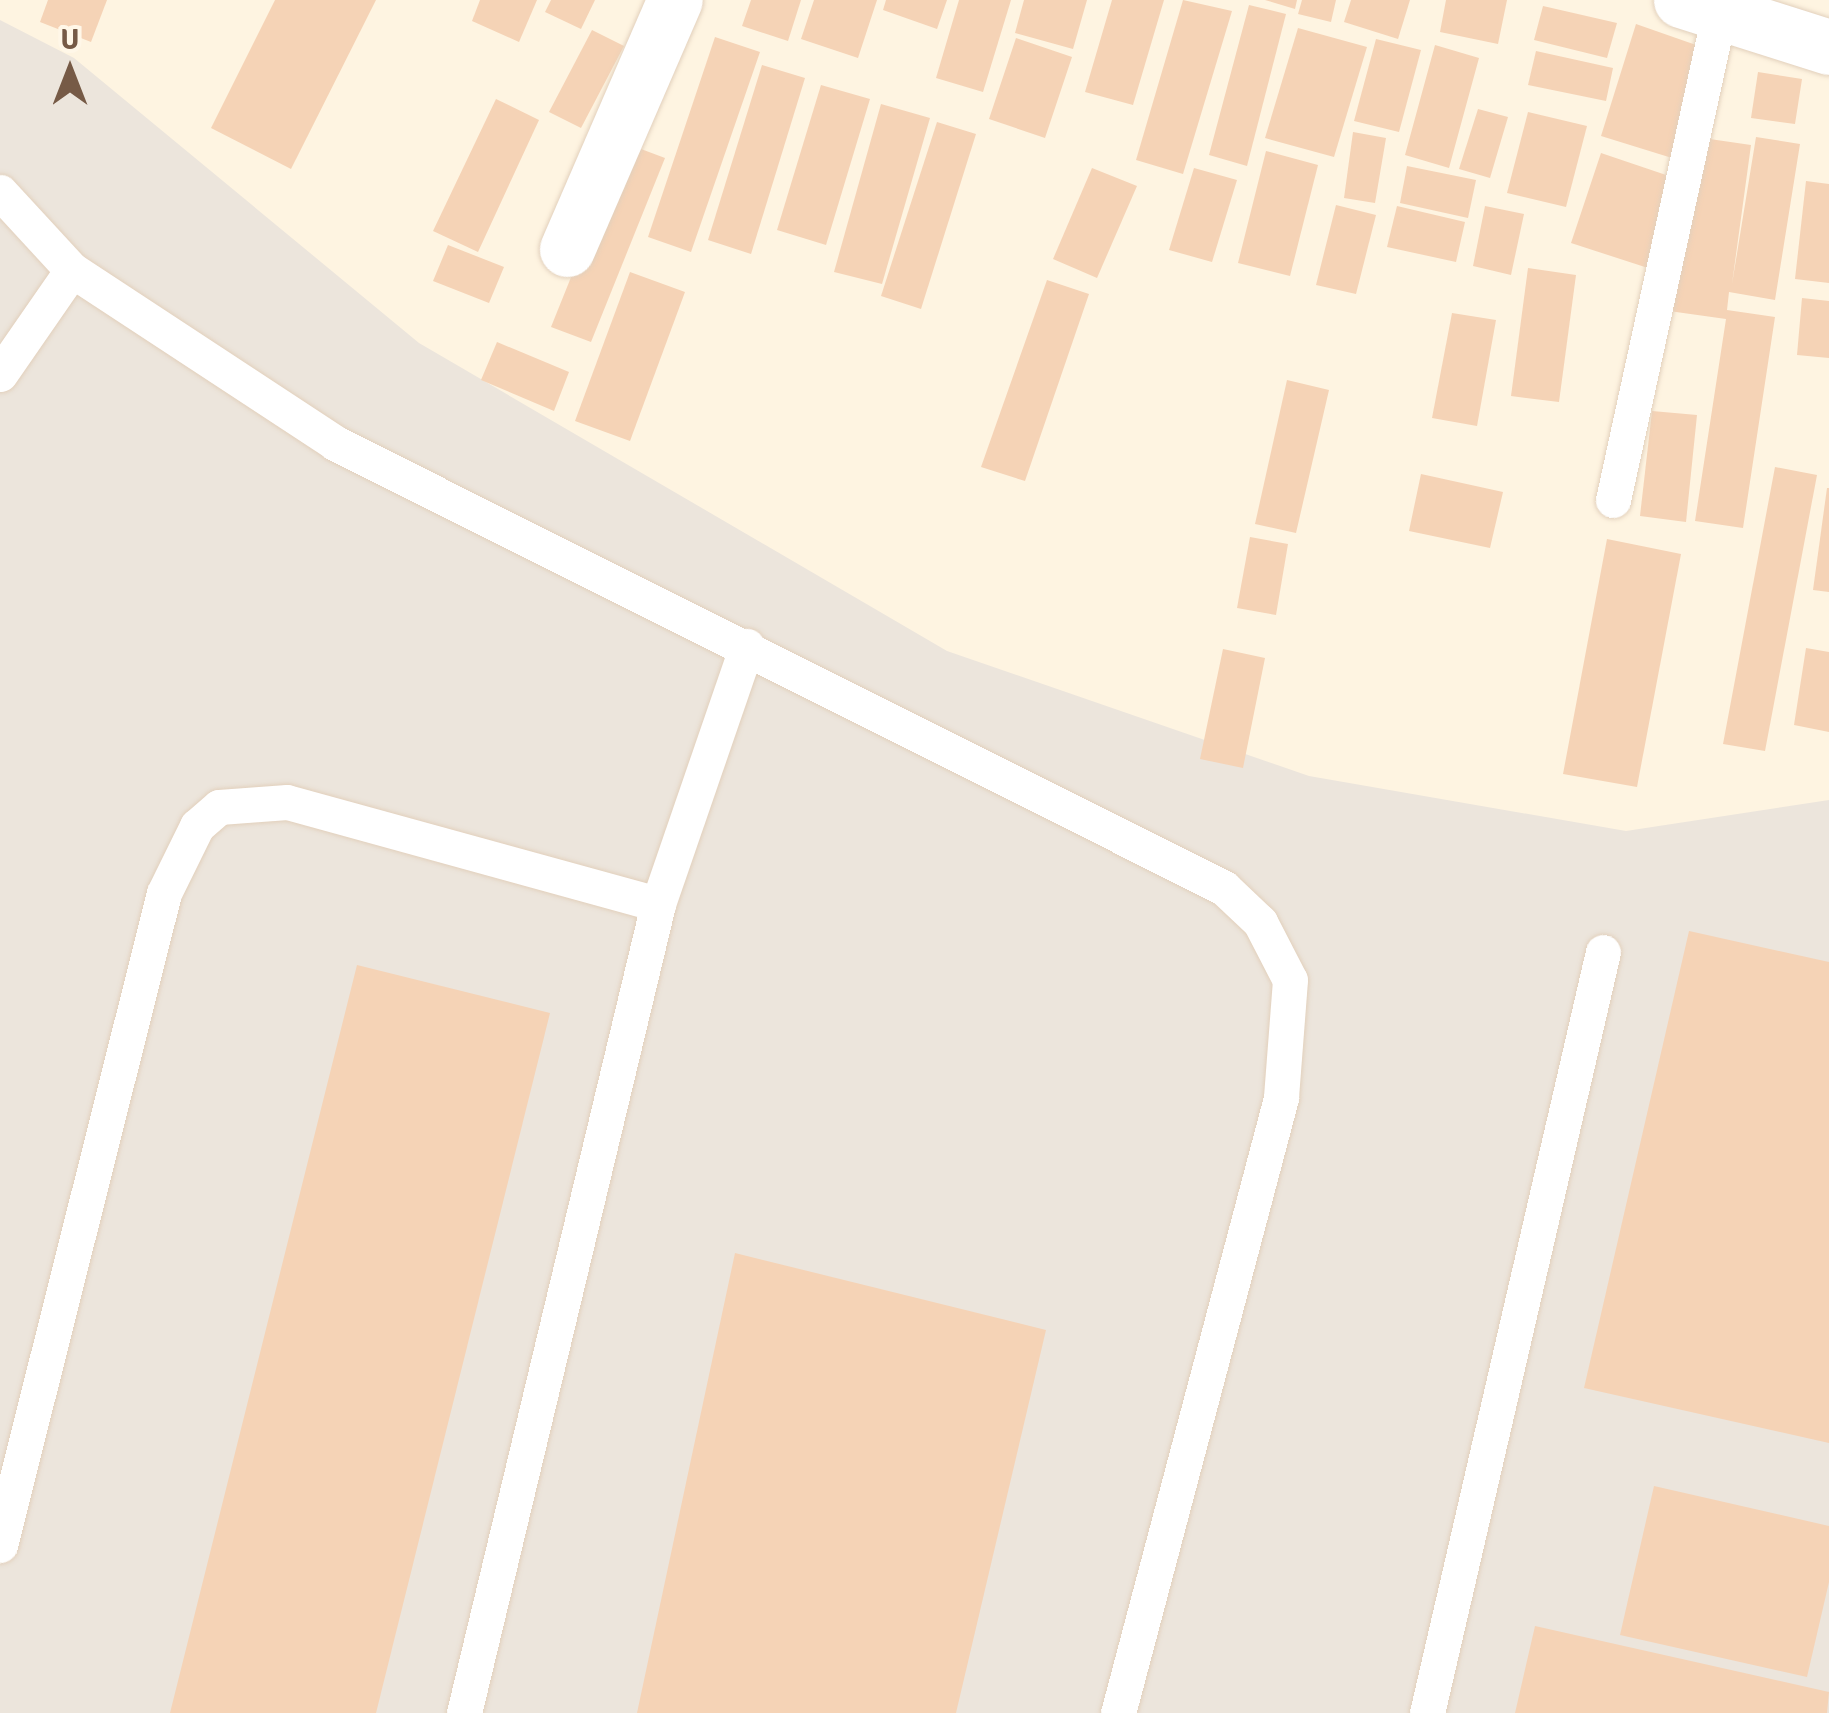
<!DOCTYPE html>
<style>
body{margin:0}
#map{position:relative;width:1829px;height:1713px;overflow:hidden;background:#fef4e1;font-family:Signika,sans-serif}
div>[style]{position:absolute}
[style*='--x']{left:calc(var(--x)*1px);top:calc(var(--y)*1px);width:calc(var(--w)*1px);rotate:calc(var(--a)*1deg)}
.industrial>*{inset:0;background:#ece5dc}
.building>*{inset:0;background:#f5d3b6}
.roads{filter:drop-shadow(0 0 2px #e2d0bc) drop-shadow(0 0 2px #e2d0bc)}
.lane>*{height:35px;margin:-17.5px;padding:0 17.5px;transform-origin:17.5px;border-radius:17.5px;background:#fff}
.street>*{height:55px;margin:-27.5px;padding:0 27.5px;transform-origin:27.5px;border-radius:27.5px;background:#fff}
span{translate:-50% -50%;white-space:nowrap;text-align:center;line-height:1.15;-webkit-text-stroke:9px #fff7e8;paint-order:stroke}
.north{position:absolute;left:20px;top:20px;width:100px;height:100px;-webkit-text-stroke:8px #fff7e8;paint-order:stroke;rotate:0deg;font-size:28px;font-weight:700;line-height:40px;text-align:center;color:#765a46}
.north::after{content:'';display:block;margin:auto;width:35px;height:45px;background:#765a46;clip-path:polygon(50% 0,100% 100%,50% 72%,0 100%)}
</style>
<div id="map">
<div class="industrial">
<div style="clip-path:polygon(0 20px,74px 58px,419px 343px,947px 651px,1309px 776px,1626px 831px,1829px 800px,1829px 1713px,0 1713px)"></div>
</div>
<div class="building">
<div style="clip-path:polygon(48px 0,107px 0,91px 42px,40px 22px)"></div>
<div style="clip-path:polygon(275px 0,376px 0,291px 169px,211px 128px)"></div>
<div style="clip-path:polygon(480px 0,537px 0,519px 42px,472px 21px)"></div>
<div style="clip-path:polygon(551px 0,595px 0,581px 29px,545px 12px)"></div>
<div style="clip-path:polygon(751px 0,801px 0,788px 41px,742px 26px)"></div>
<div style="clip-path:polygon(814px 0,877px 0,858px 58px,801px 39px)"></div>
<div style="clip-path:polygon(886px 0,947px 0,937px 29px,883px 10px)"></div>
<div style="clip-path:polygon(959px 0,1011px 0,983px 92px,936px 78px)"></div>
<div style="clip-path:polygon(1024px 0,1087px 0,1073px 49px,1015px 33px)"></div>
<div style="clip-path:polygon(1112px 0,1164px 0,1133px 105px,1085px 92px)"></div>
<div style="clip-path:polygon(1183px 0,1232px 11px,1183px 174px,1136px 160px)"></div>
<div style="clip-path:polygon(1265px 0,1297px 0,1295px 9px)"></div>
<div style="clip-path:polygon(1302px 0,1336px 0,1331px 22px,1298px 14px)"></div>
<div style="clip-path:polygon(1351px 0,1410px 0,1398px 39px,1344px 22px)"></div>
<div style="clip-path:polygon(1446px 0,1507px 0,1498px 44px,1440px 32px)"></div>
<div style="clip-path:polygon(1249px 5px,1286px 14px,1247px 166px,1209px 155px)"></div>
<div style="clip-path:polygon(1543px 6px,1617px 23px,1607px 58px,1534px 40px)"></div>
<div style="clip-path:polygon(1636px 24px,1696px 45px,1672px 158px,1601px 136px)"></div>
<div style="clip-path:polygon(1298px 28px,1367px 47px,1334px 157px,1265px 138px)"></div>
<div style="clip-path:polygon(592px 30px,624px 46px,581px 128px,549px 112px)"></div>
<div style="clip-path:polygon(715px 37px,760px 52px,691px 252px,648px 237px)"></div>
<div style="clip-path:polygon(1016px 38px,1072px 57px,1045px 138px,989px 119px)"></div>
<div style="clip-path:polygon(1376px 39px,1421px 50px,1399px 132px,1354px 121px)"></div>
<div style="clip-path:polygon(1435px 45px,1479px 58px,1449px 168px,1405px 155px)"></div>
<div style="clip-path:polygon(1536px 51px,1613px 68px,1606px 101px,1528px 85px)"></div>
<div style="clip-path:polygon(762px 65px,805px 78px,751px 254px,708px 240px)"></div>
<div style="clip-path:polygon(1758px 72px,1802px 79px,1795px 124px,1751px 118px)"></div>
<div style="clip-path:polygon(821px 85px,870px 99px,826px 245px,777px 230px)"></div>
<div style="clip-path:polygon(496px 99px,539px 120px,478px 252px,433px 231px)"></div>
<div style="clip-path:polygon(881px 104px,930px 118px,882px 284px,834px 272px)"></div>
<div style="clip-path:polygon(1478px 109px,1508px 117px,1490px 178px,1459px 169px)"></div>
<div style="clip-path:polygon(1528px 112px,1587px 126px,1566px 207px,1507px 193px)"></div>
<div style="clip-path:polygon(937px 122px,976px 134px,921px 309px,881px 296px)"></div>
<div style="clip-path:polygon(1353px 132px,1386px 138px,1375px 203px,1344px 198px)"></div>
<div style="clip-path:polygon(1696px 137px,1751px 145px,1732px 284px,1756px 137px,1800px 144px,1775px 300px,1729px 292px,1727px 310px,1775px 317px,1743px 528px,1695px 521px,1726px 319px,1669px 311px)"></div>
<div style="clip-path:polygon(625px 143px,665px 158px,591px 342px,551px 327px)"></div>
<div style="clip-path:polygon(1266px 151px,1318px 165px,1290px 276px,1238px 263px)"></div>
<div style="clip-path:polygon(1601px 153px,1669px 176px,1648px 268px,1571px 243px)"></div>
<div style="clip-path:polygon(1407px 166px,1476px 180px,1468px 218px,1400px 203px)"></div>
<div style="clip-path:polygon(1092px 168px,1137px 186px,1097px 278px,1053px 259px)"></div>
<div style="clip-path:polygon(1194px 168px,1237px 180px,1212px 262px,1169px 250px)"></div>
<div style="clip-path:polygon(1806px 181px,1829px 184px,1829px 283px,1795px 279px)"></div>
<div style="clip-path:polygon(1336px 205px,1376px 215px,1356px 294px,1316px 285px)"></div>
<div style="clip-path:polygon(1397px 206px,1465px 222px,1456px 262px,1387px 247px)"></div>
<div style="clip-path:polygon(1485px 206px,1524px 214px,1511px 275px,1473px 266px)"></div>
<div style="clip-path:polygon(448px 245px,504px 267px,489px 303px,433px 281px)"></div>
<div style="clip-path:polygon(1528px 268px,1576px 275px,1559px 402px,1511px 396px)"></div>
<div style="clip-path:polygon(630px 272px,685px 292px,630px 441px,575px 421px)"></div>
<div style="clip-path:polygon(1047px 280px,1089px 294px,1025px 481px,981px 467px)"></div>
<div style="clip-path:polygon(1802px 298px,1829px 301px,1829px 358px,1797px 355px)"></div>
<div style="clip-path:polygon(1452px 313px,1496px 320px,1477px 426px,1432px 418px)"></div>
<div style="clip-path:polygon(497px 342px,569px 372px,554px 411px,481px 380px)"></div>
<div style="clip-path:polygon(1287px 380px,1329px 390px,1296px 533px,1255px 524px)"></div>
<div style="clip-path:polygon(1652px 411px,1697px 415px,1686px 522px,1640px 516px)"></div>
<div style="clip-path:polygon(1775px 467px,1817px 475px,1765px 751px,1723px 744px)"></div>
<div style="clip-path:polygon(1421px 474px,1503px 492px,1490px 548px,1409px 531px)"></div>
<div style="clip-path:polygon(1827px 488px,1829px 488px,1829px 592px,1813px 590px)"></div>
<div style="clip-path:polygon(1250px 537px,1288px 544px,1276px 615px,1237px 608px)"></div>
<div style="clip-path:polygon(1607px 539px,1681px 554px,1637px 787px,1563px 774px)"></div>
<div style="clip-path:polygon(1806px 648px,1829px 652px,1829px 732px,1794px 725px)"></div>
<div style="clip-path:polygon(1223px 649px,1265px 658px,1243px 768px,1200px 759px)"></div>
<div style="clip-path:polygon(1689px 931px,1829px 962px,1829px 1443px,1584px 1388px)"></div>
<div style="clip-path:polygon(357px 965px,550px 1013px,376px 1713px,170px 1713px)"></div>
<div style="clip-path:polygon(735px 1253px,1046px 1330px,956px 1713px,637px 1713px)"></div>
<div style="clip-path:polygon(1654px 1486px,1829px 1526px,1829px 1582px,1807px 1677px,1620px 1635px)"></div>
<div style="clip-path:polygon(1535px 1626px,1829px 1692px,1827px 1713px,1515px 1713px)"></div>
</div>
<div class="roads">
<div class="lane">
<div style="--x:0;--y:192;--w:106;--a:47.3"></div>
<div style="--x:72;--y:270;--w:315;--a:33.3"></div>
<div style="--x:335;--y:443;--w:994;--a:26.59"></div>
<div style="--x:1224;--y:888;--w:50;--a:43.4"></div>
<div style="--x:1260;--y:922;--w:65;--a:62.7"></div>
<div style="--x:1290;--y:980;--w:118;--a:94.4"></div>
<div style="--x:1281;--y:1098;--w:636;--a:104.84"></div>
<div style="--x:0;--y:374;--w:126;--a:-55.3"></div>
<div style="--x:1613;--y:500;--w:499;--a:-77.7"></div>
<div style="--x:0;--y:1545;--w:672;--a:-75.88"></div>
<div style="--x:164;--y:893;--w:75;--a:-63.8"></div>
<div style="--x:197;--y:826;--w:29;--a:-41"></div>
<div style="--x:219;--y:807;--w:68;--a:-4.2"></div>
<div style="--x:287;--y:802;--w:385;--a:15.4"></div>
<div style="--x:464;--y:1713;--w:832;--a:-76.51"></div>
<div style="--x:658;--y:904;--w:273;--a:-71"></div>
<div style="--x:1427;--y:1713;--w:781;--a:-76.98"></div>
</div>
<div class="street">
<div style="--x:1681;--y:0;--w:155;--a:17.6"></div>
<div style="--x:567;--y:249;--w:271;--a:-66.6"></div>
</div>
</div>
<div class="north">U</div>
</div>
